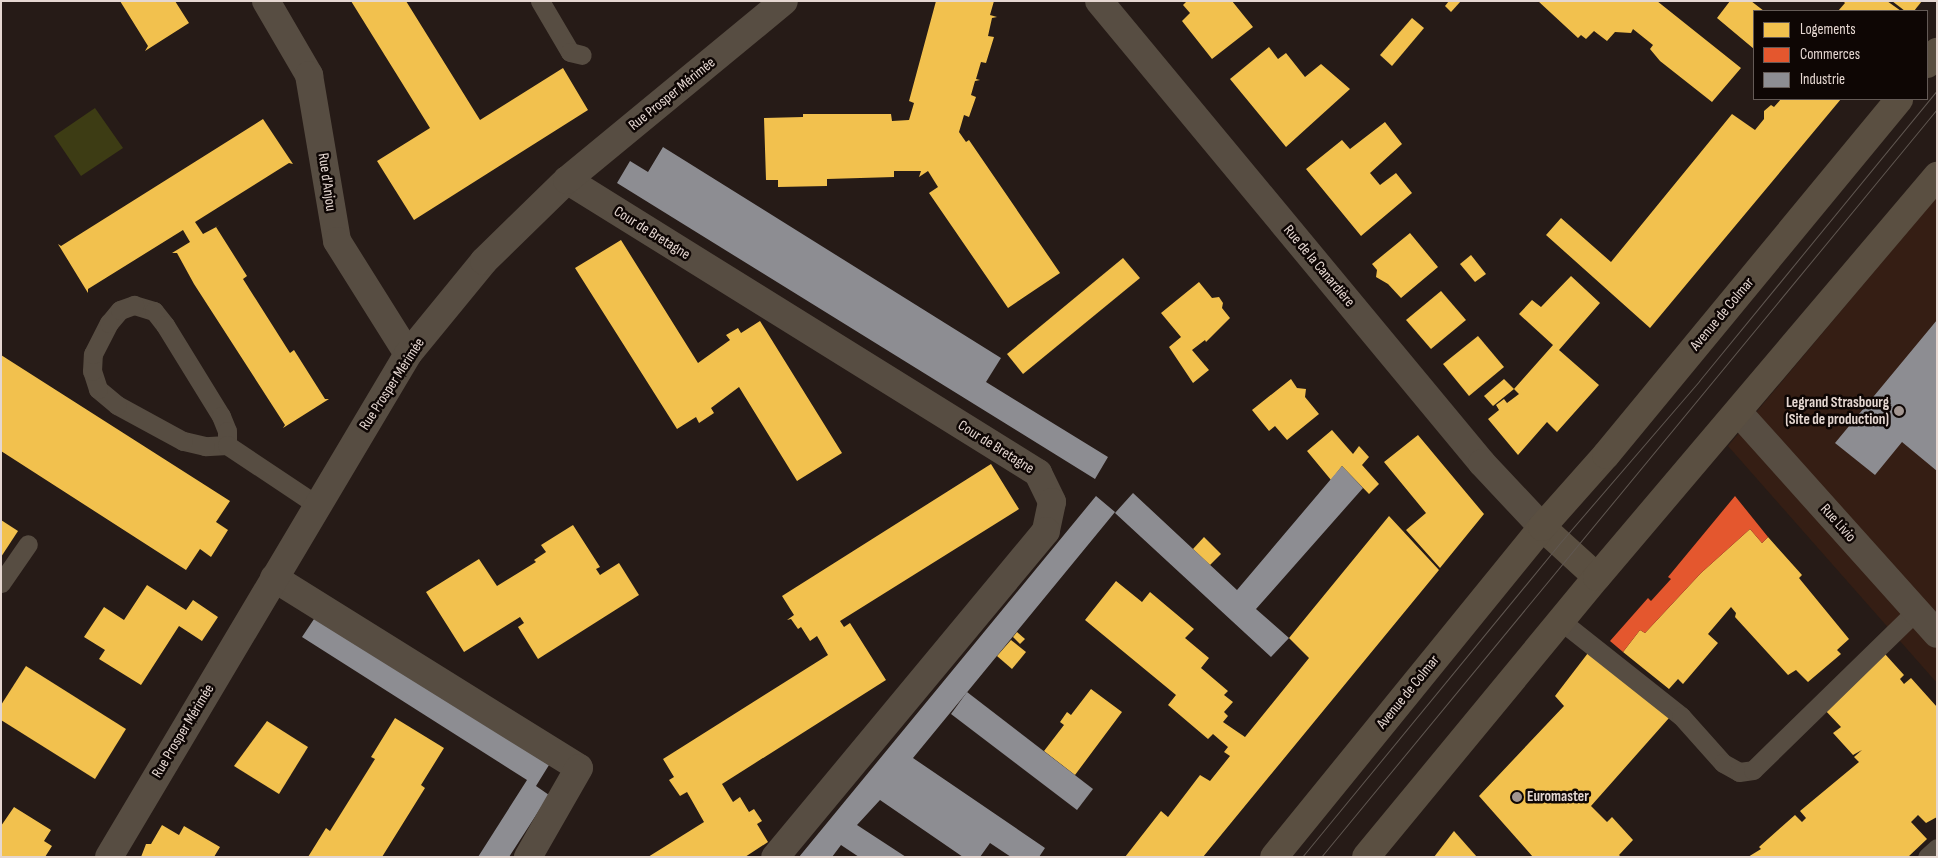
<!DOCTYPE html>
<meta charset="utf-8">
<style>
body{margin:0}
#map{position:relative;width:1938px;height:858px;overflow:hidden;background:#261b17;font-family:"Sofia Sans Condensed",sans-serif}
div>[style]{position:absolute}
[style*='--x']{left:calc(var(--x)*1px);top:calc(var(--y)*1px);width:calc(var(--w)*1px);rotate:calc(var(--a)*1deg)}
.built>*{inset:0;background:#351e14}
.green>*{inset:0;background:#3d3c14}
.homes>*{inset:0;background:#f2c14e}
.shops>*{inset:0;background:#e4572e}
.industry>*{inset:0;background:#8d8d92}
.service>*{height:19px;margin:-9.5px;padding:0 9.5px;transform-origin:9.5px;border-radius:9.5px;background:#574d42}
.minor>*{height:28px;margin:-14px;padding:0 14px;transform-origin:14px;border-radius:14px;background:#574d42}
.secondary>*{height:28px;margin:-14px;padding:0 14px;transform-origin:14px;border-radius:14px;background:#5a4f41}
.tram>*{height:1px;margin:-0.5px;padding:0 0.5px;transform-origin:0.5px;border-radius:0.5px;background:#605751}
.dots>*{width:14px;height:14px;translate:-50% -50%;box-sizing:border-box;border:2px solid #0e0604;border-radius:50%}
span{translate:-50% -50%;white-space:nowrap;text-align:center;line-height:1.15;-webkit-text-stroke:5px #0e0604;paint-order:stroke}
.street-label{font-size:15px;color:#e5d7d1}
.poi-label{font-size:15px;color:#e5d7d1;font-weight:700}
.right{translate:-100% -50%;text-align:right}
.left{translate:0 -50%;text-align:left}
.frame{position:absolute;inset:0;border:2px solid #e5d7d1;pointer-events:none}
.legend{position:absolute;left:1753px;top:10px;width:175px;height:90px;box-sizing:border-box;background:#0e0604;border:1px solid #645a56;margin:0;padding:6px 9px;list-style:none;font-size:15px;color:#e5d7d1}
.legend li{display:flex;align-items:center;gap:10px;height:25px}
.legend b{width:25px;border:1px solid #645a56}
</style>
<div id="map">
<div class="built">
<div style="clip-path:polygon(1937px 196px,1937px 683px,1728px 446px)"></div>
</div>
<div class="green">
<div style="clip-path:polygon(95px 108px,123px 148px,81px 176px,54px 136px)"></div>
</div>
<div class="homes">
<div style="clip-path:polygon(120px 1px,175px 1px,189px 23px,145px 51px,148px 46px)"></div>
<div style="clip-path:polygon(351px 1px,406px 1px,480px 120px,563px 68px,588px 110px,414px 220px,377px 161px,430px 128px)"></div>
<div style="clip-path:polygon(936px 1px,994px 1px,990px 15px,997px 17px,992px 18px,988px 36px,994px 37px,986px 63px,981px 62px,976px 79px,980px 80px,975px 81px,971px 95px,976px 97px,969px 117px,964px 115px,959px 132px,966px 142px,969px 140px,1060px 273px,1008px 308px,929px 193px,938px 187px,928px 171px,919px 177px,921px 171px,894px 171px,894px 177px,827px 179px,827px 186px,778px 187px,778px 180px,766px 180px,764px 118px,803px 117px,803px 114px,891px 114px,892px 121px,909px 120px,914px 103px,909px 101px)"></div>
<div style="clip-path:polygon(1187px 1px,1232px 1px,1253px 27px,1212px 59px,1182px 21px,1190px 13px,1183px 5px)"></div>
<div style="clip-path:polygon(1449px 1px,1461px 1px,1451px 12px,1445px 6px)"></div>
<div style="clip-path:polygon(1538px 1px,1657px 1px,1741px 68px,1712px 102px,1660px 61px,1650px 49px,1653px 45px,1633px 29px,1631px 33px,1615px 32px,1607px 41px,1594px 31px,1586px 39px,1581px 35px,1578px 38px)"></div>
<div style="clip-path:polygon(1730px 1px,1751px 1px,1764px 11px,1754px 11px,1754px 49px,1717px 18px)"></div>
<div style="clip-path:polygon(1843px 1px,1887px 1px,1901px 11px,1838px 11px,1845px 3px)"></div>
<div style="clip-path:polygon(1892px 1px,1922px 1px,1914px 11px,1905px 11px)"></div>
<div style="clip-path:polygon(1412px 18px,1424px 28px,1392px 66px,1380px 55px)"></div>
<div style="clip-path:polygon(1269px 47px,1278px 59px,1286px 53px,1305px 77px,1321px 64px,1350px 89px,1286px 147px,1230px 79px)"></div>
<div style="clip-path:polygon(1781px 99px,1841px 99px,1650px 328px,1546px 235px,1561px 218px,1611px 262px,1732px 114px,1755px 130px,1764px 119px,1764px 111px,1771px 105px,1774px 107px)"></div>
<div style="clip-path:polygon(263px 119px,293px 164px,289px 163px,195px 222px,203px 234px,220px 225px,216px 227px,247px 276px,243px 279px,290px 353px,294px 350px,325px 399px,329px 399px,283px 428px,285px 425px,194px 284px,177px 253px,172px 253px,190px 242px,183px 230px,88px 289px,88px 293px,58px 244px,61px 246px)"></div>
<div style="clip-path:polygon(1385px 122px,1402px 144px,1370px 173px,1380px 185px,1396px 173px,1412px 193px,1361px 236px,1306px 169px,1342px 140px,1350px 149px)"></div>
<div style="clip-path:polygon(1410px 233px,1438px 267px,1401px 298px,1388px 284px,1376px 277px,1377px 270px,1372px 264px)"></div>
<div style="clip-path:polygon(621px 240px,698px 363px,730px 340px,726px 335px,738px 328px,741px 333px,760px 321px,842px 453px,797px 481px,739px 387px,711px 408px,714px 413px,699px 423px,696px 417px,677px 429px,575px 268px)"></div>
<div style="clip-path:polygon(1471px 255px,1486px 274px,1475px 282px,1460px 264px)"></div>
<div style="clip-path:polygon(1123px 258px,1140px 278px,1023px 374px,1007px 354px)"></div>
<div style="clip-path:polygon(1571px 276px,1600px 303px,1559px 350px,1599px 385px,1557px 432px,1547px 422px,1518px 455px,1488px 419px,1499px 410px,1496px 405px,1504px 399px,1507px 403px,1519px 394px,1514px 389px,1553px 345px,1519px 314px,1532px 300px,1541px 307px)"></div>
<div style="clip-path:polygon(1199px 282px,1212px 298px,1219px 297px,1223px 303px,1222px 308px,1230px 318px,1206px 342px,1205px 340px,1192px 350px,1209px 370px,1193px 383px,1169px 347px,1181px 337px,1161px 313px)"></div>
<div style="clip-path:polygon(1441px 291px,1466px 320px,1431px 349px,1406px 320px)"></div>
<div style="clip-path:polygon(1478px 336px,1504px 367px,1469px 396px,1443px 364px)"></div>
<div style="clip-path:polygon(1px 355px,230px 501px,216px 522px,228px 530px,211px 557px,200px 549px,186px 570px,1px 451px)"></div>
<div style="clip-path:polygon(1291px 379px,1297px 388px,1306px 389px,1305px 397px,1319px 414px,1287px 440px,1275px 426px,1269px 431px,1252px 410px)"></div>
<div style="clip-path:polygon(1504px 379px,1514px 389px,1493px 406px,1484px 396px)"></div>
<div style="clip-path:polygon(1332px 430px,1353px 454px,1359px 446px,1369px 457px,1362px 465px,1379px 484px,1369px 494px,1342px 466px,1331px 480px,1307px 451px)"></div>
<div style="clip-path:polygon(1418px 435px,1484px 514px,1440px 568px,1406px 530px,1426px 513px,1384px 462px)"></div>
<div style="clip-path:polygon(991px 464px,1019px 509px,840px 621px,844px 627px,850px 623px,886px 680px,722px 784px,733px 802px,740px 797px,749px 812px,754px 809px,762px 821px,757px 824px,768px 842px,745px 857px,648px 857px,704px 822px,687px 792px,680px 796px,669px 780px,674px 777px,663px 759px,828px 655px,817px 636px,810px 641px,801px 627px,798px 629px,791px 619px,787px 620px,794px 615px,782px 596px)"></div>
<div style="clip-path:polygon(1389px 516px,1439px 570px,1203px 857px,1125px 857px,1161px 811px,1168px 817px,1200px 775px,1210px 781px,1230px 756px,1224px 752px,1228px 747px,1213px 734px,1208px 739px,1168px 705px,1176px 695px,1085px 620px,1116px 581px,1142px 602px,1150px 592px,1194px 629px,1185px 638px,1209px 658px,1201px 668px,1228px 691px,1224px 695px,1233px 702px,1224px 712px,1228px 716px,1223px 722px,1245px 737px,1309px 658px,1289px 638px)"></div>
<div style="clip-path:polygon(1px 520px,18px 531px,1px 557px)"></div>
<div style="clip-path:polygon(573px 525px,600px 567px,596px 569px,600px 575px,619px 563px,639px 595px,538px 659px,518px 627px,524px 623px,520px 617px,464px 652px,426px 592px,479px 559px,497px 586px,536px 562px,534px 560px,546px 552px,541px 545px)"></div>
<div style="clip-path:polygon(1750px 529px,1762px 543px,1768px 537px,1802px 575px,1799px 578px,1849px 639px,1837px 650px,1841px 654px,1808px 682px,1796px 670px,1788px 675px,1735px 617px,1736px 613px,1731px 607px,1708px 634px,1718px 643px,1683px 684px,1678px 679px,1669px 689px,1623px 652px,1640px 630px,1645px 633px,1701px 573px)"></div>
<div style="clip-path:polygon(1204px 537px,1221px 554px,1210px 565px,1193px 549px)"></div>
<div style="clip-path:polygon(147px 585px,186px 610px,193px 600px,218px 617px,202px 641px,179px 626px,141px 685px,99px 659px,105px 650px,84px 637px,104px 607px,124px 620px)"></div>
<div style="clip-path:polygon(1017px 632px,1025px 639px,1020px 644px,1013px 637px)"></div>
<div style="clip-path:polygon(1011px 640px,1026px 652px,1012px 669px,997px 656px)"></div>
<div style="clip-path:polygon(1588px 653px,1669px 718px,1591px 806px,1607px 822px,1612px 817px,1633px 840px,1619px 855px,1621px 857px,1533px 857px,1479px 796px,1564px 706px,1555px 696px)"></div>
<div style="clip-path:polygon(1885px 654px,1904px 675px,1900px 679px,1904px 684px,1911px 678px,1937px 707px,1937px 817px,1926px 823px,1918px 815px,1911px 822px,1927px 839px,1908px 857px,1748px 857px,1761px 849px,1759px 847px,1795px 815px,1802px 822px,1806px 818px,1800px 811px,1859px 762px,1854px 757px,1862px 750px,1853px 755px,1833px 733px,1841px 727px,1824px 709px)"></div>
<div style="clip-path:polygon(26px 666px,126px 729px,95px 779px,1px 720px,1px 705px)"></div>
<div style="clip-path:polygon(1091px 689px,1122px 712px,1075px 775px,1044px 751px,1064px 725px,1060px 722px,1067px 712px,1071px 715px)"></div>
<div style="clip-path:polygon(395px 718px,444px 748px,421px 785px,425px 788px,382px 857px,308px 857px,326px 828px,330px 831px,375px 759px,371px 757px)"></div>
<div style="clip-path:polygon(267px 721px,308px 747px,279px 794px,234px 766px)"></div>
<div style="clip-path:polygon(14px 807px,51px 830px,44px 841px,52px 846px,45px 857px,1px 857px,1px 826px)"></div>
<div style="clip-path:polygon(162px 825px,179px 835px,184px 826px,220px 847px,214px 857px,141px 857px,146px 844px,151px 844px)"></div>
<div style="clip-path:polygon(1454px 831px,1477px 857px,1434px 857px)"></div>
</div>
<div class="shops">
<div style="clip-path:polygon(1735px 496px,1768px 537px,1762px 543px,1750px 529px,1701px 573px,1645px 633px,1640px 630px,1623px 652px,1610px 641px,1648px 598px,1651px 601px,1671px 579px,1668px 577px)"></div>
</div>
<div class="industry">
<div style="clip-path:polygon(663px 147px,1001px 358px,986px 382px,1108px 457px,1095px 479px,617px 183px,630px 161px,648px 172px)"></div>
<div style="clip-path:polygon(1937px 320px,1937px 471px,1902px 442px,1875px 475px,1835px 443px)"></div>
<div style="clip-path:polygon(1342px 466px,1363px 488px,1256px 609px,1289px 638px,1271px 657px,1115px 513px,1133px 493px,1237px 590px)"></div>
<div style="clip-path:polygon(1096px 496px,1115px 512px,913px 758px,1045px 848px,1039px 857px,1011px 857px,990px 843px,980px 857px,963px 857px,880px 800px,857px 825px,906px 857px,859px 857px,841px 845px,832px 857px,799px 857px)"></div>
<div style="clip-path:polygon(316px 616px,549px 765px,536px 786px,549px 795px,509px 857px,478px 857px,527px 780px,302px 637px)"></div>
<div style="clip-path:polygon(967px 692px,1093px 789px,1077px 810px,951px 714px)"></div>
</div>
<div class="service">
<div style="--x:540;--y:1;--w:59;--a:59.5"></div>
<div style="--x:570;--y:52;--w:12;--a:14"></div>
<div style="--x:134;--y:305;--w:21;--a:17"></div>
<div style="--x:154;--y:311;--w:18;--a:52"></div>
<div style="--x:165;--y:325;--w:107;--a:58.4"></div>
<div style="--x:221;--y:416;--w:16;--a:68"></div>
<div style="--x:227;--y:431;--w:14;--a:90"></div>
<div style="--x:227;--y:445;--w:22;--a:177"></div>
<div style="--x:205;--y:446;--w:23;--a:-167"></div>
<div style="--x:183;--y:441;--w:75;--a:-151.4"></div>
<div style="--x:117;--y:405;--w:25;--a:-140"></div>
<div style="--x:98;--y:389;--w:19;--a:-108"></div>
<div style="--x:92;--y:371;--w:17;--a:-87"></div>
<div style="--x:93;--y:354;--w:35;--a:-63"></div>
<div style="--x:109;--y:323;--w:17;--a:-50"></div>
<div style="--x:120;--y:310;--w:15;--a:-20"></div>
<div style="--x:227;--y:445;--w:108;--a:33.7"></div>
<div style="--x:1;--y:583;--w:47;--a:-55.3"></div>
<div style="--x:1561;--y:621;--w:153;--a:38.4"></div>
<div style="--x:1681;--y:716;--w:63;--a:48.2"></div>
<div style="--x:1723;--y:763;--w:18;--a:29"></div>
<div style="--x:1739;--y:772;--w:14;--a:-8"></div>
<div style="--x:1753;--y:770;--w:228;--a:-44.3"></div>
<div style="--x:1927;--y:857;--w:13;--a:-42"></div>
</div>
<div class="minor">
<div style="--x:266;--y:1;--w:86;--a:59.8"></div>
<div style="--x:309;--y:75;--w:168;--a:80.4"></div>
<div style="--x:337;--y:241;--w:133;--a:57.9"></div>
<div style="--x:1099;--y:1;--w:600;--a:50.34"></div>
<div style="--x:1482;--y:463;--w:88;--a:46.8"></div>
<div style="--x:567;--y:180;--w:555;--a:31.88"></div>
<div style="--x:1038;--y:473;--w:32;--a:64"></div>
<div style="--x:1052;--y:502;--w:30;--a:102"></div>
<div style="--x:1046;--y:531;--w:424;--a:129.7"></div>
<div style="--x:1738;--y:412;--w:298;--a:48.1"></div>
<div style="--x:274;--y:578;--w:359;--a:31.9"></div>
<div style="--x:579;--y:768;--w:103;--a:119.8"></div>
<div style="--x:109;--y:857;--w:585;--a:-59.27"></div>
<div style="--x:408;--y:354;--w:120;--a:-50.7"></div>
<div style="--x:484;--y:261;--w:116;--a:-44.3"></div>
<div style="--x:567;--y:180;--w:281;--a:-39.5"></div>
</div>
<div class="secondary">
<div style="--x:1927;--y:64;--w:16;--a:-50"></div>
<div style="--x:1542;--y:527;--w:74;--a:42.3"></div>
<div style="--x:1274;--y:857;--w:425;--a:-50.9"></div>
<div style="--x:1542;--y:527;--w:96;--a:-48.4"></div>
<div style="--x:1606;--y:455;--w:461;--a:-50.5"></div>
<div style="--x:1366;--y:857;--w:363;--a:-50.5"></div>
<div style="--x:1597;--y:577;--w:526;--a:-49.71"></div>
</div>
<div class="tram">
<div style="--x:1302;--y:857;--w:405;--a:-50.6"></div>
<div style="--x:1559;--y:544;--w:215;--a:-49.3"></div>
<div style="--x:1699;--y:381;--w:376;--a:-50.7"></div>
<div style="--x:1321;--y:857;--w:969;--a:-50.53"></div>
</div>
<div class="dots">
<div style="left:1899px;top:411px;background:#a29590"></div>
<div style="left:1517px;top:797px;background:#a29590"></div>
</div>
<div class="street-label">
<span style="left:672px;top:94px;rotate:-39deg">Rue Prosper Mérimée</span>
<span style="left:327px;top:182px;rotate:82deg">Rue d'Anjou</span>
<span style="left:652px;top:233px;rotate:32deg">Cour de Bretagne</span>
<span style="left:1319px;top:266px;rotate:50deg">Rue de la Canardière</span>
<span style="left:1722px;top:314px;rotate:-50deg">Avenue de Colmar</span>
<span style="left:392px;top:384px;rotate:-57deg">Rue Prosper Mérimée</span>
<span style="left:996px;top:447px;rotate:32deg">Cour de Bretagne</span>
<span style="left:1838px;top:523px;rotate:48deg">Rue Livio</span>
<span style="left:1408px;top:692px;rotate:-51deg">Avenue de Colmar</span>
<span style="left:183px;top:731px;rotate:-59deg">Rue Prosper Mérimée</span>
</div>
<div class="poi-label">
<span class="right" style="left:1889px;top:411px">Legrand Strasbourg<br>(Site de production)</span>
<span class="left" style="left:1527px;top:797px">Euromaster</span>
</div>
<div class="frame"></div>
<ul class="legend">
<li><b style="height:14px;background:#f2c14e"></b>Logements</li>
<li><b style="height:14px;background:#e4572e"></b>Commerces</li>
<li><b style="height:14px;background:#8d8d92"></b>Industrie</li>
</ul>
</div>
